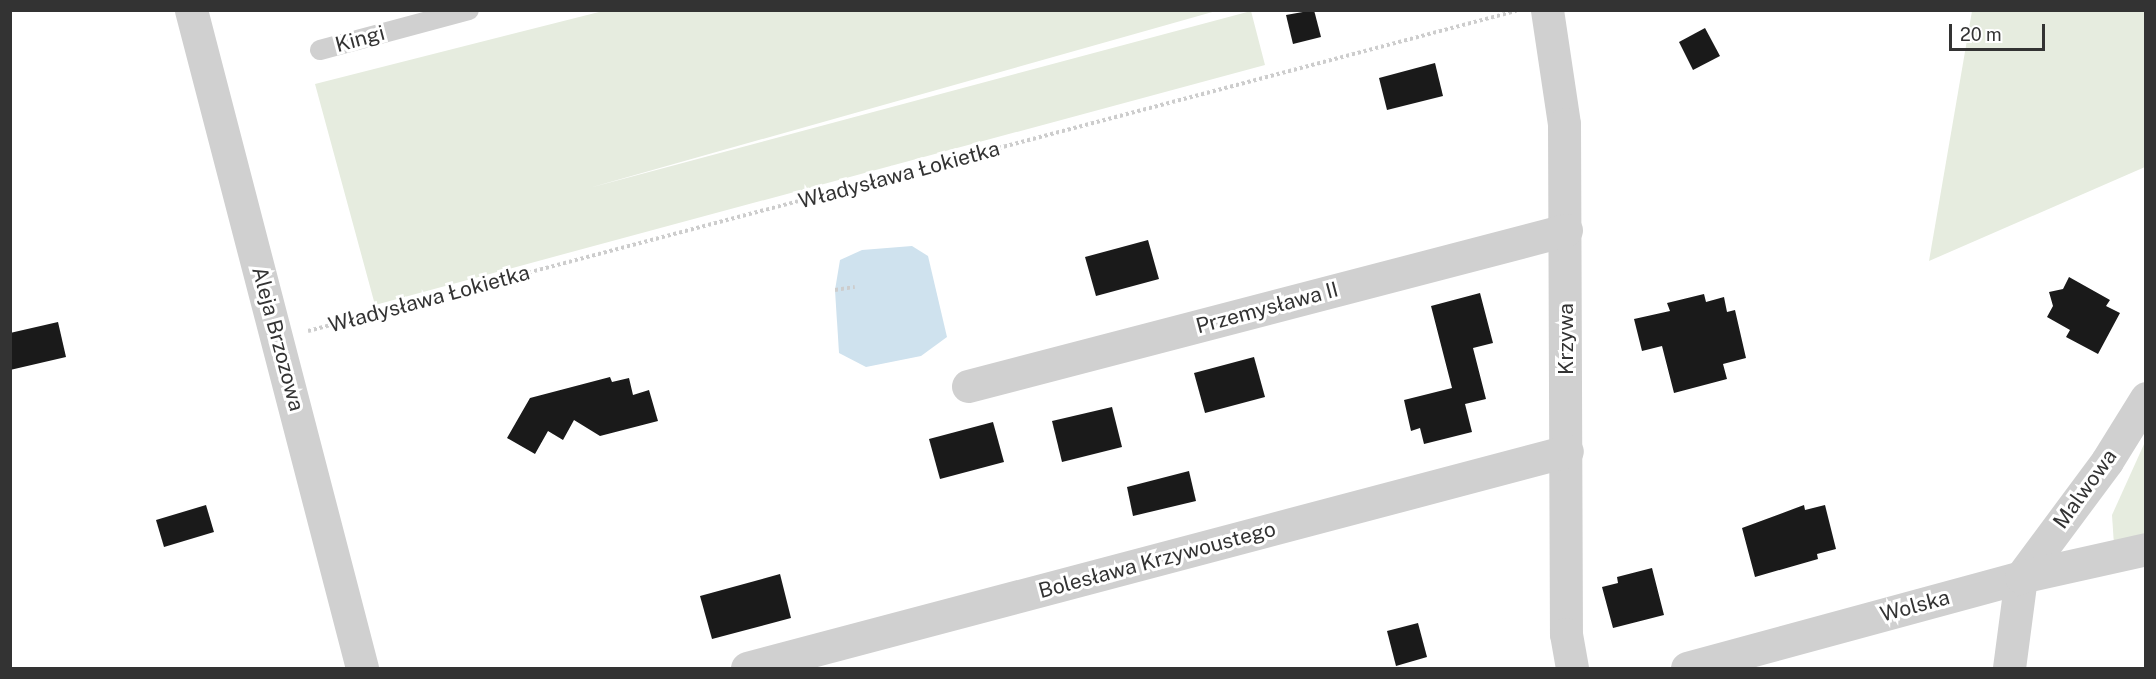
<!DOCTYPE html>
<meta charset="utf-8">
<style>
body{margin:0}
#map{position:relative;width:2156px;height:679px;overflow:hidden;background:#fff;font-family:"Public Sans",sans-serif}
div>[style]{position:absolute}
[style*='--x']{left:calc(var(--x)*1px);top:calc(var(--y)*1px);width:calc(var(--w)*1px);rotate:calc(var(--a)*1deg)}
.green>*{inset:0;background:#e6ecdf}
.water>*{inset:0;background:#cfe2ee}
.building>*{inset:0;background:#1a1a1a}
.path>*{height:4px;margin-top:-2px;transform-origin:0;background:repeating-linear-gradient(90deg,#cdcdcd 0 3px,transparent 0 6px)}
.service>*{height:20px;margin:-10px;padding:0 10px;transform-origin:10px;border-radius:10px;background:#d0d0d0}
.minor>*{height:33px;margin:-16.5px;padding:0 16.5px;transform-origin:16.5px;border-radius:16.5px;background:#d0d0d0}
.tertiary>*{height:33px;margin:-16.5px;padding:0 16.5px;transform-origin:16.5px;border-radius:16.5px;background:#d0d0d0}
span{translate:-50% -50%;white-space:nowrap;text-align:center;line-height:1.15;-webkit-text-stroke:6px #fff;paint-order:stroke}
.street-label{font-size:21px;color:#333}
.frame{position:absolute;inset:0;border:12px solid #333;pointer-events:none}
.scale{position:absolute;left:1949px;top:24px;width:96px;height:27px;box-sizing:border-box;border:3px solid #333;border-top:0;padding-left:8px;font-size:18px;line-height:21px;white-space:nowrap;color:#333;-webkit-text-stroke:4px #fff;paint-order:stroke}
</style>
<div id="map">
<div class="green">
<div style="clip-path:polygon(603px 11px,1216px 11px,589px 188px,1251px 11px,1265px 65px,375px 305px,315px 84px)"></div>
<div style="clip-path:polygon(1972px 11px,2145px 11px,2145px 167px,1929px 261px)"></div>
<div style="clip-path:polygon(2145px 442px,2145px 538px,2114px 545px,2112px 515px)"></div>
</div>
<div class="water">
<div style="clip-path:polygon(912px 246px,928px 256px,947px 337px,921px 356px,866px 367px,839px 353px,835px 290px,840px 260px,862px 250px)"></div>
</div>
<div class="building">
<div style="clip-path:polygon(1314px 10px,1321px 37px,1293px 44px,1286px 15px)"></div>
<div style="clip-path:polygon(1705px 28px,1720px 56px,1693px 70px,1679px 42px)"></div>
<div style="clip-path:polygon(1435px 63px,1443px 96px,1387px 110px,1379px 78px)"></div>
<div style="clip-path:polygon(1148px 240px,1159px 279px,1096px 296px,1085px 257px)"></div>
<div style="clip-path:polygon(2069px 277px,2110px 300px,2106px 306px,2120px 313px,2098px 354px,2066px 337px,2070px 330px,2047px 317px,2053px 306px,2049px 292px,2063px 289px)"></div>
<div style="clip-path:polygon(1480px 293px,1493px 343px,1473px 348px,1486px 399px,1465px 404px,1472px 432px,1424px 444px,1420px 428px,1411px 431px,1404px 400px,1452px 388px,1431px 306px)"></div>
<div style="clip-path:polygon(1704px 294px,1706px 302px,1724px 297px,1727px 312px,1735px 310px,1746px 358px,1723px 364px,1727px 379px,1674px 393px,1662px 346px,1642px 351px,1634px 319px,1670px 311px,1667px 303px)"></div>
<div style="clip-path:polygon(58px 322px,66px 357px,10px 370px,10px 333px)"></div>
<div style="clip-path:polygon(1254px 357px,1265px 397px,1205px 413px,1194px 373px)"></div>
<div style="clip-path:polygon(610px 377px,612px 382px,629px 378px,633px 395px,649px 390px,658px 421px,600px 436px,574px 420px,563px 440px,548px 431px,535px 454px,507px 438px,530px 398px)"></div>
<div style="clip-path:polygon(1112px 407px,1122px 447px,1062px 462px,1052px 421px)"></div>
<div style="clip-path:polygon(993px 422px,1004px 462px,940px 479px,929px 439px)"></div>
<div style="clip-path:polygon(1189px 471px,1196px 501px,1133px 516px,1127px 487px)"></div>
<div style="clip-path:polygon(206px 505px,214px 532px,164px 547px,156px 520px)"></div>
<div style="clip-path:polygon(1804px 505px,1805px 510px,1825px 505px,1836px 549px,1817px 554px,1818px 559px,1755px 577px,1742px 528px)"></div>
<div style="clip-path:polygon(1652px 568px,1664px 615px,1613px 628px,1602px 587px,1618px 583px,1617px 577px)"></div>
<div style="clip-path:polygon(780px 574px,791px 618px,712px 639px,700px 596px)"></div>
<div style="clip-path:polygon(1418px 623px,1427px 657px,1396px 666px,1387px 631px)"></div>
</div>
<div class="path">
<div style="--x:835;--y:290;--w:20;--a:-9"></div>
<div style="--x:308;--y:331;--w:1250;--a:-14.84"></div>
</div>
<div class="service">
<div style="--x:320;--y:50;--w:154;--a:-15"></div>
</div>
<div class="minor">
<div style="--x:191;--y:10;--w:680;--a:75.43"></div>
<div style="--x:1547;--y:10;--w:115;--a:81.5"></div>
<div style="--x:1564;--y:124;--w:510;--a:89.78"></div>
<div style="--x:1566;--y:634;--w:35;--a:80"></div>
<div style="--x:968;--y:386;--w:618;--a:-14.62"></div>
<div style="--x:747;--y:668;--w:848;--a:-14.82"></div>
<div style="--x:2009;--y:668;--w:92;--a:-82.5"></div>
<div style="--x:2021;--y:577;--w:144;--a:-53.4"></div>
<div style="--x:2107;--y:461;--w:74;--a:-58.2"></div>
</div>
<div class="tertiary">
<div style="--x:1687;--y:668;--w:346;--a:-15.2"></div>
<div style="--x:2021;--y:577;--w:128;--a:-12.6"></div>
</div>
<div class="street-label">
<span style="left:360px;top:39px;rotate:-15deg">Kingi</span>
<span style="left:899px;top:175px;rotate:-15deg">Władysława Łokietka</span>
<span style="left:429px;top:299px;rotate:-15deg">Władysława Łokietka</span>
<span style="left:1267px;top:308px;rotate:-15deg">Przemysława II</span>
<span style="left:278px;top:339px;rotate:75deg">Aleja Brzozowa</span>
<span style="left:1566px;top:339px;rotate:-90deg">Krzywa</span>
<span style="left:2085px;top:489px;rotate:-54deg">Malwowa</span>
<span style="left:1157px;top:560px;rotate:-15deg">Bolesława Krzywoustego</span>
<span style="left:1915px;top:606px;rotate:-15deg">Wolska</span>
</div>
<div class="frame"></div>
<div class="scale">20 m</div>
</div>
